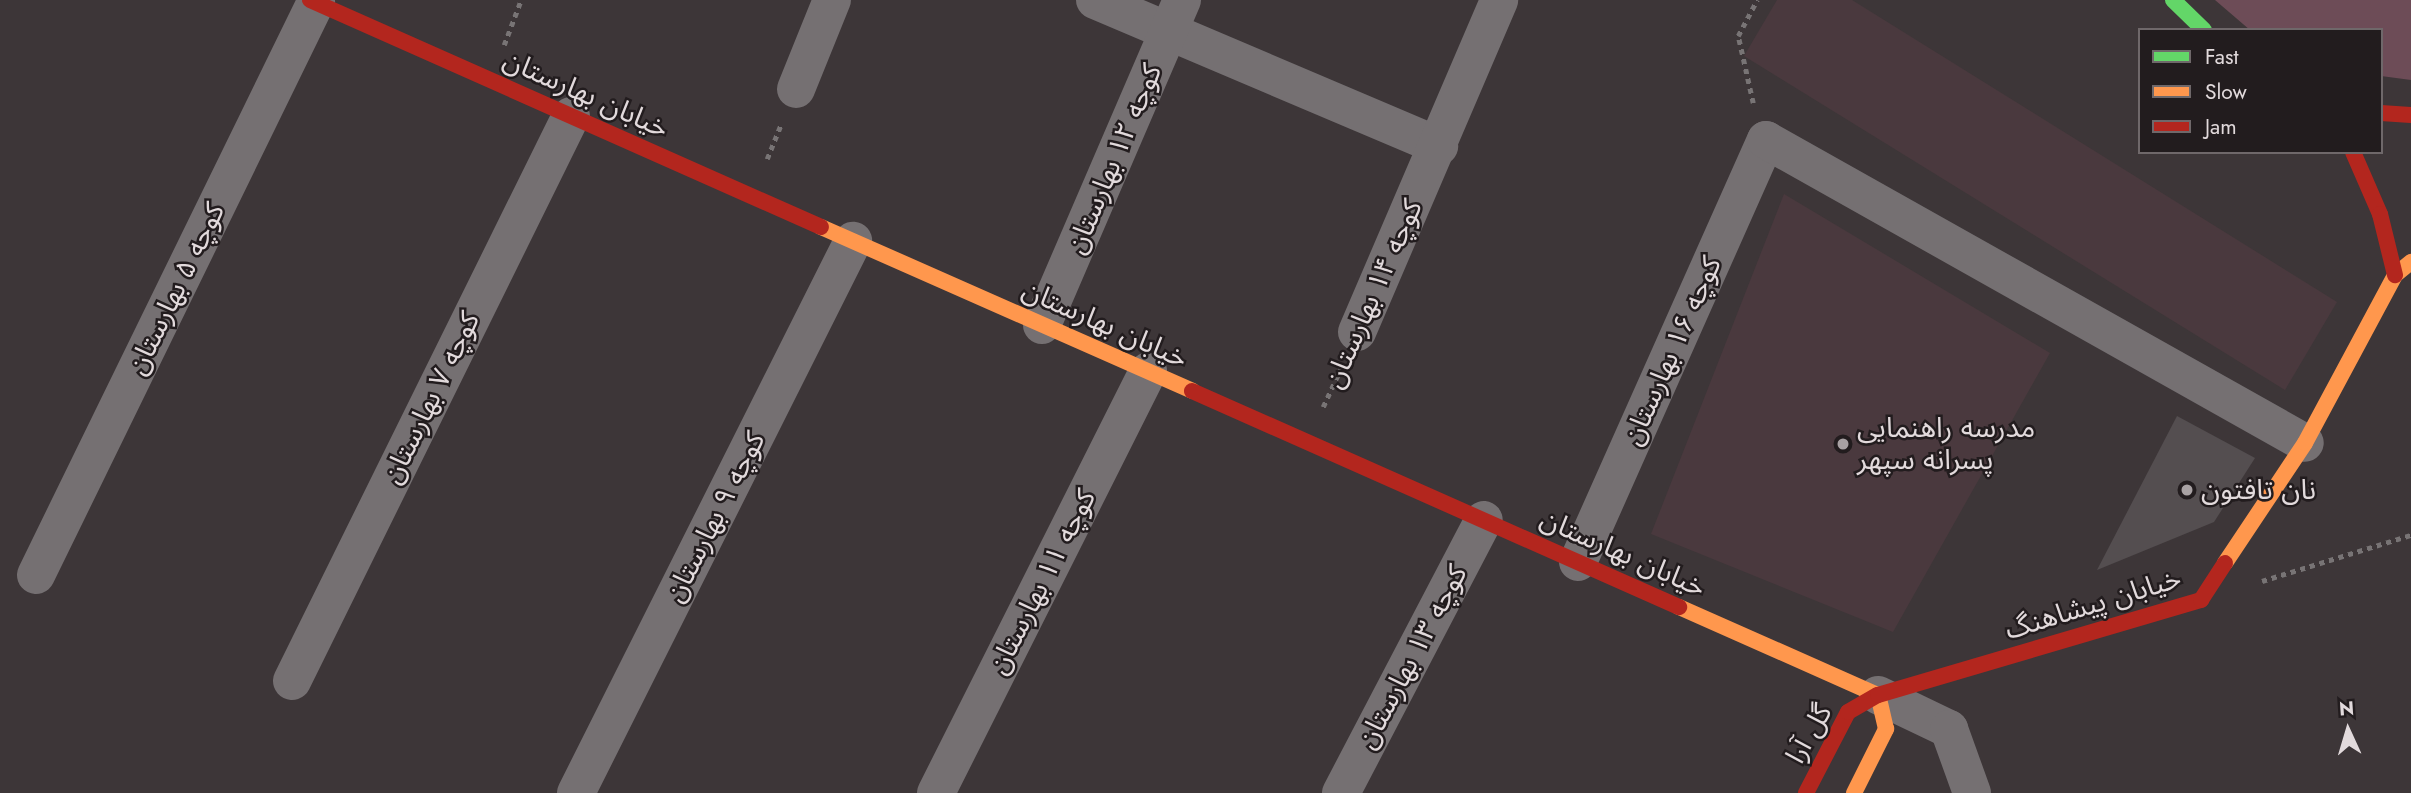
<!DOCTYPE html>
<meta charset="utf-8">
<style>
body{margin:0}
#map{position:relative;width:2411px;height:793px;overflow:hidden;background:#3d3638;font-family:Jost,"Noto Sans Arabic",sans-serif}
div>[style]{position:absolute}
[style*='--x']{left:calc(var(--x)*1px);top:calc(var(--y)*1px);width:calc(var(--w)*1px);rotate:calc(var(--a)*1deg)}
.built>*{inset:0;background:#4a393e}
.green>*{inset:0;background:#6d4c57}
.building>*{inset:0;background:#544e50}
.path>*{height:4.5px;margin-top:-2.25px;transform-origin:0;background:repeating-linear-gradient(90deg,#787475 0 5px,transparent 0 10px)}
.street>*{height:38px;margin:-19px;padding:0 19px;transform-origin:19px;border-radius:19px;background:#757072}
.fast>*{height:16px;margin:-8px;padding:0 8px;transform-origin:8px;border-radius:8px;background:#63d668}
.slow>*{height:16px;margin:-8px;padding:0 8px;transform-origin:8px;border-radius:8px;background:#ff974d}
.jam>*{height:16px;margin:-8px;padding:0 8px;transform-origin:8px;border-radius:8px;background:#b3261e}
.dots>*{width:19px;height:19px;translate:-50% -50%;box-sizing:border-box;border:4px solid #221c1e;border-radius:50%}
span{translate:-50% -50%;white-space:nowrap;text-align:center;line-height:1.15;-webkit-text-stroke:5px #221c1e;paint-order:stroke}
.street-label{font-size:28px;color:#e2dadc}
.poi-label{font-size:28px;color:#e2dadc}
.left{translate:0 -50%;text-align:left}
.legend{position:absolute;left:2138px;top:28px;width:245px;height:126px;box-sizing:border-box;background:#221c1e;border:2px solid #6f686a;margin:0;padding:9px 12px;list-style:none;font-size:21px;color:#e2dadc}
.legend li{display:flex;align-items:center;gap:14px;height:35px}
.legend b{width:35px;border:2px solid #6f686a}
.north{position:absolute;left:2313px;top:695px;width:70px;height:70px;-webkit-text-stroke:5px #221c1e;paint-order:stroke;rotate:356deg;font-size:19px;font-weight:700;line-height:28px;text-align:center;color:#e2dadc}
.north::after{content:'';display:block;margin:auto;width:24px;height:32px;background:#e2dadc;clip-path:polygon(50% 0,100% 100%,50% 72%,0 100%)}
</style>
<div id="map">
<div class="built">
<div style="clip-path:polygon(1777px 0,1852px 0,2337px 302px,2285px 390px,1744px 56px)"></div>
<div style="clip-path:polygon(1784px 194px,2050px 353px,1893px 632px,1651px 534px)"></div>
</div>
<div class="green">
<div style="clip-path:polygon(2215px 0,2411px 0,2411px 80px,2381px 76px,2381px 30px,2250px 30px)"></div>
</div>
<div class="building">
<div style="clip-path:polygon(2177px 416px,2255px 458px,2214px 522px,2097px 570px)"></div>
</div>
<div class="path">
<div style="--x:504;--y:45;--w:48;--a:-69.3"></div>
<div style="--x:1753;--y:103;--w:69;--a:-102.6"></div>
<div style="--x:1738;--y:36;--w:41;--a:-62.2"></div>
<div style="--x:767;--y:159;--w:37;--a:-68"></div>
<div style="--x:1323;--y:407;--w:43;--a:-65.2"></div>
<div style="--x:2262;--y:581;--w:156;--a:-17.2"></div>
</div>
<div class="street">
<div style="--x:1095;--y:0;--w:374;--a:23"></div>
<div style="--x:796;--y:89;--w:96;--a:-68"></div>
<div style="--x:1042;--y:325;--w:354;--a:-66.7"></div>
<div style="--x:1357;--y:332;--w:361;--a:-66.8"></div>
<div style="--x:1578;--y:562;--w:462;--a:-66"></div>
<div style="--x:1766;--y:140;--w:618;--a:29.34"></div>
<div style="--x:36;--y:575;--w:638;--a:-63.96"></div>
<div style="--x:292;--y:681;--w:630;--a:-63.72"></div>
<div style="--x:1878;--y:695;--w:79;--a:25.6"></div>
<div style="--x:1949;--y:729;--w:68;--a:70.2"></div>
<div style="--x:576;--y:793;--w:618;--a:-63.35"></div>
<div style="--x:936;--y:793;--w:472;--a:-63.3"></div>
<div style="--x:1341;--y:793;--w:308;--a:-62.4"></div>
</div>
<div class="fast">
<div style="--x:2173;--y:0;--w:43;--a:44.1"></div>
</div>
<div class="slow">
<div style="--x:821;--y:227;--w:406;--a:23.8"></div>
<div style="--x:2225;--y:563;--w:144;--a:-56.3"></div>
<div style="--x:2305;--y:443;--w:191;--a:-61.8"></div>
<div style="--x:2395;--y:275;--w:21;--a:-39"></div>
<div style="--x:1679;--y:607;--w:218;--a:23.9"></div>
<div style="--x:1854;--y:793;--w:72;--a:-63.4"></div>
<div style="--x:1886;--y:729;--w:35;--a:-103"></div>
</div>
<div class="jam">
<div style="--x:310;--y:0;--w:559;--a:23.95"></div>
<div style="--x:2381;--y:113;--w:30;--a:4"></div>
<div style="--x:2353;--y:152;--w:68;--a:66.5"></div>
<div style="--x:2380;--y:214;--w:63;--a:76.2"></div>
<div style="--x:1192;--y:391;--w:533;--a:23.92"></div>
<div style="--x:1806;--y:793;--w:91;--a:-62.6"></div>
<div style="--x:1848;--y:712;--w:34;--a:-30"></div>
<div style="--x:1878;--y:695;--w:337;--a:-16.4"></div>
<div style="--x:2201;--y:600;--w:44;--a:-57"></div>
</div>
<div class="dots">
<div style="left:1843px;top:444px;background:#a8a1a3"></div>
<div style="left:2187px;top:490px;background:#a8a1a3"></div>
</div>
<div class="street-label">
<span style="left:586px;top:94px;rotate:24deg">خیابان بهارستان</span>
<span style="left:1114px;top:159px;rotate:-67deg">کوچه ۱۲ بهارستان</span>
<span style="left:176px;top:289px;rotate:-64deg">کوچه ۵ بهارستان</span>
<span style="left:1373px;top:294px;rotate:-66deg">کوچه ۱۴ بهارستان</span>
<span style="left:1105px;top:324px;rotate:24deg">خیابان بهارستان</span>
<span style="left:1672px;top:351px;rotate:-66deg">کوچه ۱۶ بهارستان</span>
<span style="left:431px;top:398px;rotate:-64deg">کوچه ۷ بهارستان</span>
<span style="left:715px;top:517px;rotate:-63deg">کوچه ۹ بهارستان</span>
<span style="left:1623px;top:553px;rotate:24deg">خیابان بهارستان</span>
<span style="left:1042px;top:582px;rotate:-63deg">کوچه ۱۱ بهارستان</span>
<span style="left:2093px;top:604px;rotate:-17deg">خیابان پیشاهنگ</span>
<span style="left:1412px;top:657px;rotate:-62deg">کوچه ۱۳ بهارستان</span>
<span style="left:1809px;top:734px;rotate:-60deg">گل آرا</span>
</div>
<div class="poi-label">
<span class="left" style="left:1857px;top:444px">مدرسه راهنمایی<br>پسرانه سپهر</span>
<span class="left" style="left:2201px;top:490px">نان تافتون</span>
</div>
<ul class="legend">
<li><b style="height:9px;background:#63d668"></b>Fast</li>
<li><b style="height:9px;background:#ff974d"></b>Slow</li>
<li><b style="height:9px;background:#b3261e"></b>Jam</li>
</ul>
<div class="north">N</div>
</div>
